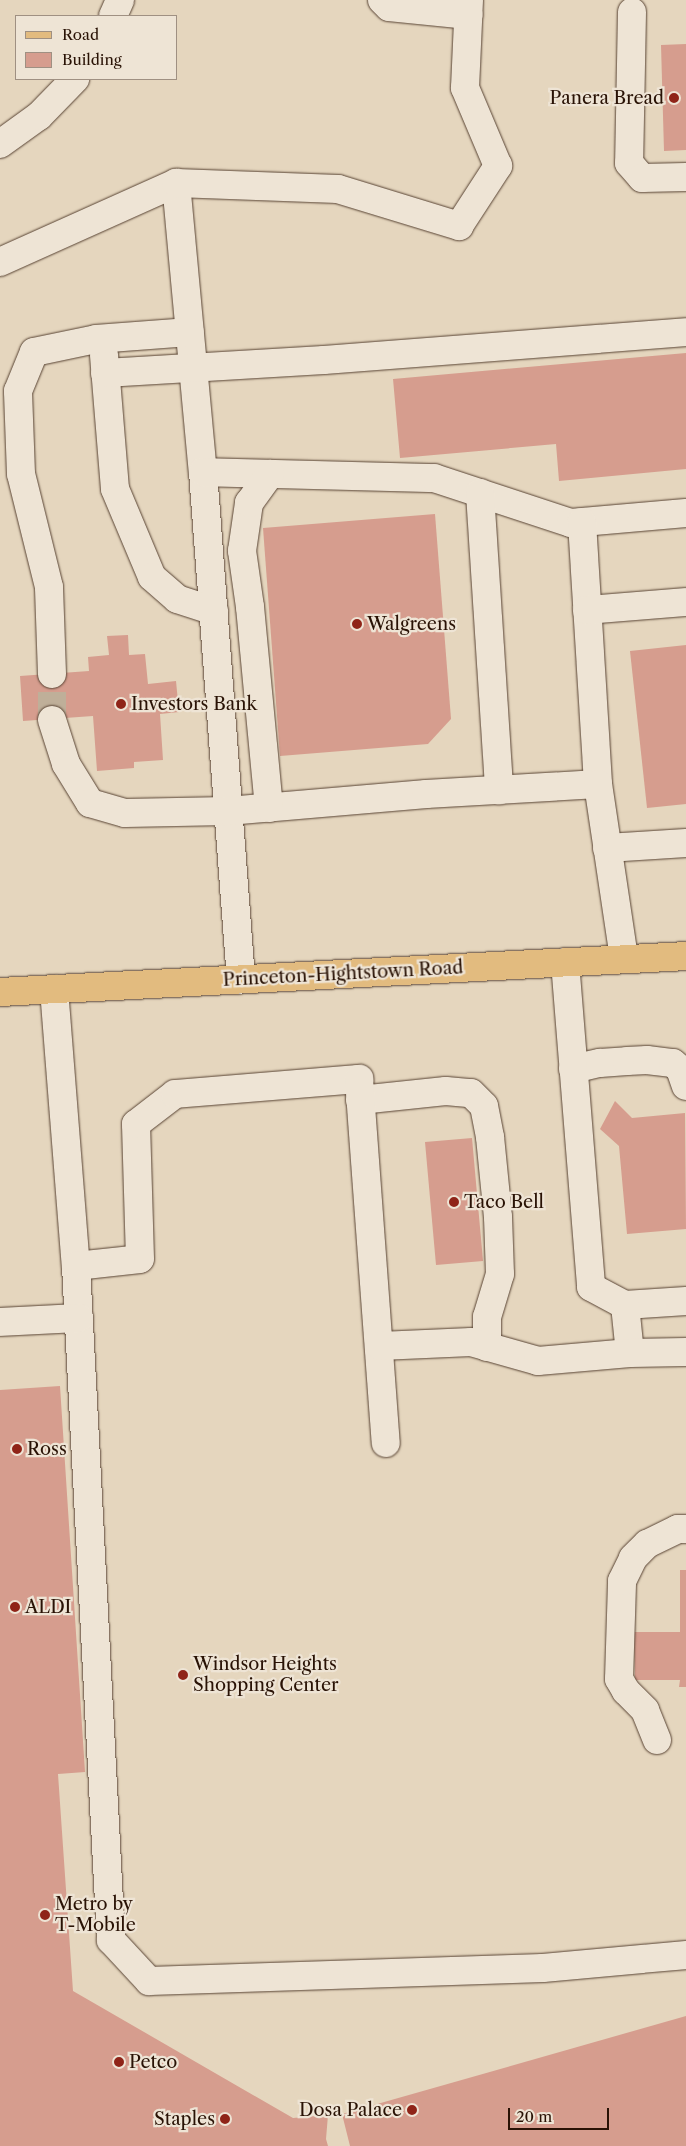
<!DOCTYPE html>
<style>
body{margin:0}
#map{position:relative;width:686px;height:2146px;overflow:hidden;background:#e5d6be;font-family:"Libre Caslon Text",serif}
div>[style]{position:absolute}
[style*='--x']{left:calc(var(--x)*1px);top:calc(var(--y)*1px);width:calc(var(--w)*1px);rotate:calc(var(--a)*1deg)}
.building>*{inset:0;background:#d69d8e}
.minor-tunnel>*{height:28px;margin-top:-14px;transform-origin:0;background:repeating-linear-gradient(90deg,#bfaf99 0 28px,transparent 0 42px)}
.roads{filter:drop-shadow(0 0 1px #584333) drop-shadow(0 0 1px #584333)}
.minor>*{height:28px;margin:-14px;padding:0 14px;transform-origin:14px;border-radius:14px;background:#eee4d5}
.major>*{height:28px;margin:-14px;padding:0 14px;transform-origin:14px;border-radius:14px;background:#e2bb7f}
.dots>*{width:14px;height:14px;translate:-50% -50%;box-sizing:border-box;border:2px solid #eee4d5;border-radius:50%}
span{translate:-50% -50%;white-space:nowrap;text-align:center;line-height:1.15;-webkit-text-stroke:4.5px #eee4d5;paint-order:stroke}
.poi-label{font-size:18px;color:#291205}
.right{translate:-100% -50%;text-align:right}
.left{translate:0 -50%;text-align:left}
.street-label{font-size:18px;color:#291205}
.legend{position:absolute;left:15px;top:15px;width:162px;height:65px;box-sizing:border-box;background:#eee4d5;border:1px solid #9f9082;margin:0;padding:6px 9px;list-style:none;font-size:15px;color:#291205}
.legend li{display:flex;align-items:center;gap:10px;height:25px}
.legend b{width:25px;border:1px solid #9f9082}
.scale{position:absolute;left:508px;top:2108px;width:101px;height:22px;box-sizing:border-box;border:2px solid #291205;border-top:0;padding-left:6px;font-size:15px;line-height:18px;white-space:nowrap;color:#291205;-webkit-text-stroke:4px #eee4d5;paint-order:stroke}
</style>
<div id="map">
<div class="building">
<div style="clip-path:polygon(686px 44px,686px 150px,664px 151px,661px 45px)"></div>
<div style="clip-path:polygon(686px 353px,686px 469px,559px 481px,556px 444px,400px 458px,393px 379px)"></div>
<div style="clip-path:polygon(435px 514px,451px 719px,428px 744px,280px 756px,263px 528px)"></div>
<div style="clip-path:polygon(128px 635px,129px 655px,145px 654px,148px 684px,176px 681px,179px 712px,160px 714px,163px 760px,134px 762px,134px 768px,97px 771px,93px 716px,23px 721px,20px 676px,89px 671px,88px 657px,109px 655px,107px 636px)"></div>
<div style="clip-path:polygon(686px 645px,686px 804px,647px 808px,630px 651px)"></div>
<div style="clip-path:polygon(615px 1101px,632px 1118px,685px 1113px,686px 1229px,627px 1234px,619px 1146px,600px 1129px)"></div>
<div style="clip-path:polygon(472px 1138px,483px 1261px,436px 1265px,425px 1142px)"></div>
<div style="clip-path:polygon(60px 1386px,85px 1772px,58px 1774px,73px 1991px,293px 2118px,328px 2115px,326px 2139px,328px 2146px,0 2146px,0 1390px)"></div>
<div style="clip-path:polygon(680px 1570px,686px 1570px,686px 1687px,679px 1687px,680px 1680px,635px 1680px,634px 1632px,680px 1632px)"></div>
<div style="clip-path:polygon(686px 2016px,686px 2146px,350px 2146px,342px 2114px)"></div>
</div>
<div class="minor-tunnel">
<div style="--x:52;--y:720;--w:46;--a:-90"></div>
</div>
<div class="roads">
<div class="minor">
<div style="--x:382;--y:0;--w:10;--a:45"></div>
<div style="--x:389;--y:7;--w:80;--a:5.7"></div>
<div style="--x:632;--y:12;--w:151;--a:91.1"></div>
<div style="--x:629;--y:163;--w:20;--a:49"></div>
<div style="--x:642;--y:178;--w:44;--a:-1.3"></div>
<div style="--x:113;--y:16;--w:17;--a:-66"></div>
<div style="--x:0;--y:144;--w:48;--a:-35.7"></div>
<div style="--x:39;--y:116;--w:52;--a:-45.8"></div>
<div style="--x:176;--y:183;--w:290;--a:84.7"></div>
<div style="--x:203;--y:472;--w:509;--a:85.72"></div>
<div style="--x:0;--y:262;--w:193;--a:-24.2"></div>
<div style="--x:176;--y:183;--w:162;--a:2.1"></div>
<div style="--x:338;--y:189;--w:127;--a:17"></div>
<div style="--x:459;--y:226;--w:72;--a:-57"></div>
<div style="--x:498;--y:166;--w:85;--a:-112.9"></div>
<div style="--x:465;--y:88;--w:88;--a:-87.4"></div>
<div style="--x:104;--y:355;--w:134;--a:85.3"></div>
<div style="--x:115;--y:489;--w:95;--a:67.2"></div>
<div style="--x:152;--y:577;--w:33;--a:41"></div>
<div style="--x:177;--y:599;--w:39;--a:18"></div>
<div style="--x:105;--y:373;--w:219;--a:-3.4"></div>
<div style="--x:324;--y:360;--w:363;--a:-4.4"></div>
<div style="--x:203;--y:472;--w:231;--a:1.5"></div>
<div style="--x:434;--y:478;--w:144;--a:18.2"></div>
<div style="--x:571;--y:523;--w:115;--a:-5"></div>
<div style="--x:480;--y:493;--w:298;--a:86.3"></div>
<div style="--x:582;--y:522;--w:262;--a:86.5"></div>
<div style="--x:587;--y:610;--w:99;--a:-4.6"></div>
<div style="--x:52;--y:674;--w:87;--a:-92"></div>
<div style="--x:49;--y:587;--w:116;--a:-103.9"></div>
<div style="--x:21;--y:474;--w:83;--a:-92.1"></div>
<div style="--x:18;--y:391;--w:42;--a:-67.7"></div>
<div style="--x:34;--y:352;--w:63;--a:-11.8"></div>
<div style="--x:96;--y:339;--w:94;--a:-4.3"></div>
<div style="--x:52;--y:720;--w:46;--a:72.3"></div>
<div style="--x:66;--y:764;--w:46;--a:58.4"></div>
<div style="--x:90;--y:803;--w:36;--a:16"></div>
<div style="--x:125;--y:813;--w:103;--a:-1.1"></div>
<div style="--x:228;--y:811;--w:199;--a:-4.9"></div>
<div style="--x:426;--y:794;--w:172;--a:-3.3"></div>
<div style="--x:598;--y:784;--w:177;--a:81.5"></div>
<div style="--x:269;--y:808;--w:202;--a:-95.4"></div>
<div style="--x:250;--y:607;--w:57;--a:-98.1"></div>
<div style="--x:242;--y:551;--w:49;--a:-81.7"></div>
<div style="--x:249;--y:503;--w:36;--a:-54"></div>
<div style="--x:607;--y:848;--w:79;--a:-3.6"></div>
<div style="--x:565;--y:962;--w:326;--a:85.4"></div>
<div style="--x:591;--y:1287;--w:38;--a:28"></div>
<div style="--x:625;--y:1305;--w:61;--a:-3.8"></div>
<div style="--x:54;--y:989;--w:278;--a:85.5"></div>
<div style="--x:76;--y:1266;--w:675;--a:87.03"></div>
<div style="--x:111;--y:1940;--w:56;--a:47.2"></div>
<div style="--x:149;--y:1981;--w:394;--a:-1.9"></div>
<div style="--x:543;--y:1968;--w:144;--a:-5.2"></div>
<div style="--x:573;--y:1069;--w:28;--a:-13"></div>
<div style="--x:600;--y:1063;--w:27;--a:-4"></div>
<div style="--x:627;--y:1061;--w:20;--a:-3"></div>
<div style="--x:647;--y:1060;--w:26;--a:7"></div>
<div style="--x:673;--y:1063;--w:9;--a:41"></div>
<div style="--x:680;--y:1069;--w:18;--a:71"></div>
<div style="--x:360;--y:1100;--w:86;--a:-6"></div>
<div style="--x:446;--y:1091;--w:25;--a:5"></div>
<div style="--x:471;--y:1093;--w:18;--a:45"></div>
<div style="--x:484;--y:1106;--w:32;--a:79"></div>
<div style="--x:490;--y:1137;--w:80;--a:84.3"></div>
<div style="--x:498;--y:1217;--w:57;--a:88"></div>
<div style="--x:500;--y:1274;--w:45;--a:106.8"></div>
<div style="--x:487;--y:1317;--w:30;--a:90"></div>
<div style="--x:76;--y:1266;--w:64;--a:-6.2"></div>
<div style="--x:140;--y:1259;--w:135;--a:-91.7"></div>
<div style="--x:136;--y:1124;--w:49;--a:-37.6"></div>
<div style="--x:175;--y:1094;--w:185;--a:-4.7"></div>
<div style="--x:359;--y:1079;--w:365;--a:85.8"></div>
<div style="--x:625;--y:1305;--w:48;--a:84.1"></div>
<div style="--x:0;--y:1322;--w:79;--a:-2.9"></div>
<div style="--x:380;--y:1346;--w:91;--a:-2.5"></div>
<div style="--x:471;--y:1342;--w:70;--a:15.8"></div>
<div style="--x:538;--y:1361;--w:92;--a:-5"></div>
<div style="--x:630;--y:1353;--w:56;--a:-1"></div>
<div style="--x:657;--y:1740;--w:32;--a:-112"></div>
<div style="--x:645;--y:1710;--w:27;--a:-135"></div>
<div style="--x:626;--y:1691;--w:14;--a:-120"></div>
<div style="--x:619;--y:1679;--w:98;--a:-88.2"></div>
<div style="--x:622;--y:1581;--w:25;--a:-64"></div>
<div style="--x:633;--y:1558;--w:20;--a:-45"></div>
<div style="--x:647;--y:1544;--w:34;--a:-26"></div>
<div style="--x:678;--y:1529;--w:8;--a:0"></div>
</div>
<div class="major">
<div style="--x:0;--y:992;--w:687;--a:-3"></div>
</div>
</div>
<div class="dots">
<div style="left:674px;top:98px;background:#8f2418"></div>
<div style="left:357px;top:624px;background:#8f2418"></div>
<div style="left:121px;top:704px;background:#8f2418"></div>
<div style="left:454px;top:1202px;background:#8f2418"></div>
<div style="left:17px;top:1449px;background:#8f2418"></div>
<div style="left:15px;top:1607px;background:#8f2418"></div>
<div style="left:183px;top:1675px;background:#8f2418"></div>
<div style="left:45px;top:1915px;background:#8f2418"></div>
<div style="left:119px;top:2062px;background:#8f2418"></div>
<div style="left:412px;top:2110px;background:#8f2418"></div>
<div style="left:225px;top:2119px;background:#8f2418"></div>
</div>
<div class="poi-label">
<span class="right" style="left:664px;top:98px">Panera Bread</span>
<span class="left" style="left:367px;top:624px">Walgreens</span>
<span class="left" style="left:131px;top:704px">Investors Bank</span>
<span class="left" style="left:464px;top:1202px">Taco Bell</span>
<span class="left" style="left:27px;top:1449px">Ross</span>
<span class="left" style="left:25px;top:1607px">ALDI</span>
<span class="left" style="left:193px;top:1675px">Windsor Heights<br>Shopping Center</span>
<span class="left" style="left:55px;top:1915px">Metro by<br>T-Mobile</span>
<span class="left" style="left:129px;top:2062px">Petco</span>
<span class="right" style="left:402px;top:2110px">Dosa Palace</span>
<span class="right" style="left:215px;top:2119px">Staples</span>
</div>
<div class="street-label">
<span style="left:343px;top:974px;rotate:-3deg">Princeton-Hightstown Road</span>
</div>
<ul class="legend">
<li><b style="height:6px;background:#e2bb7f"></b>Road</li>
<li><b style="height:14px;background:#d69d8e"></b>Building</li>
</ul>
<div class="scale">20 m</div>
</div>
